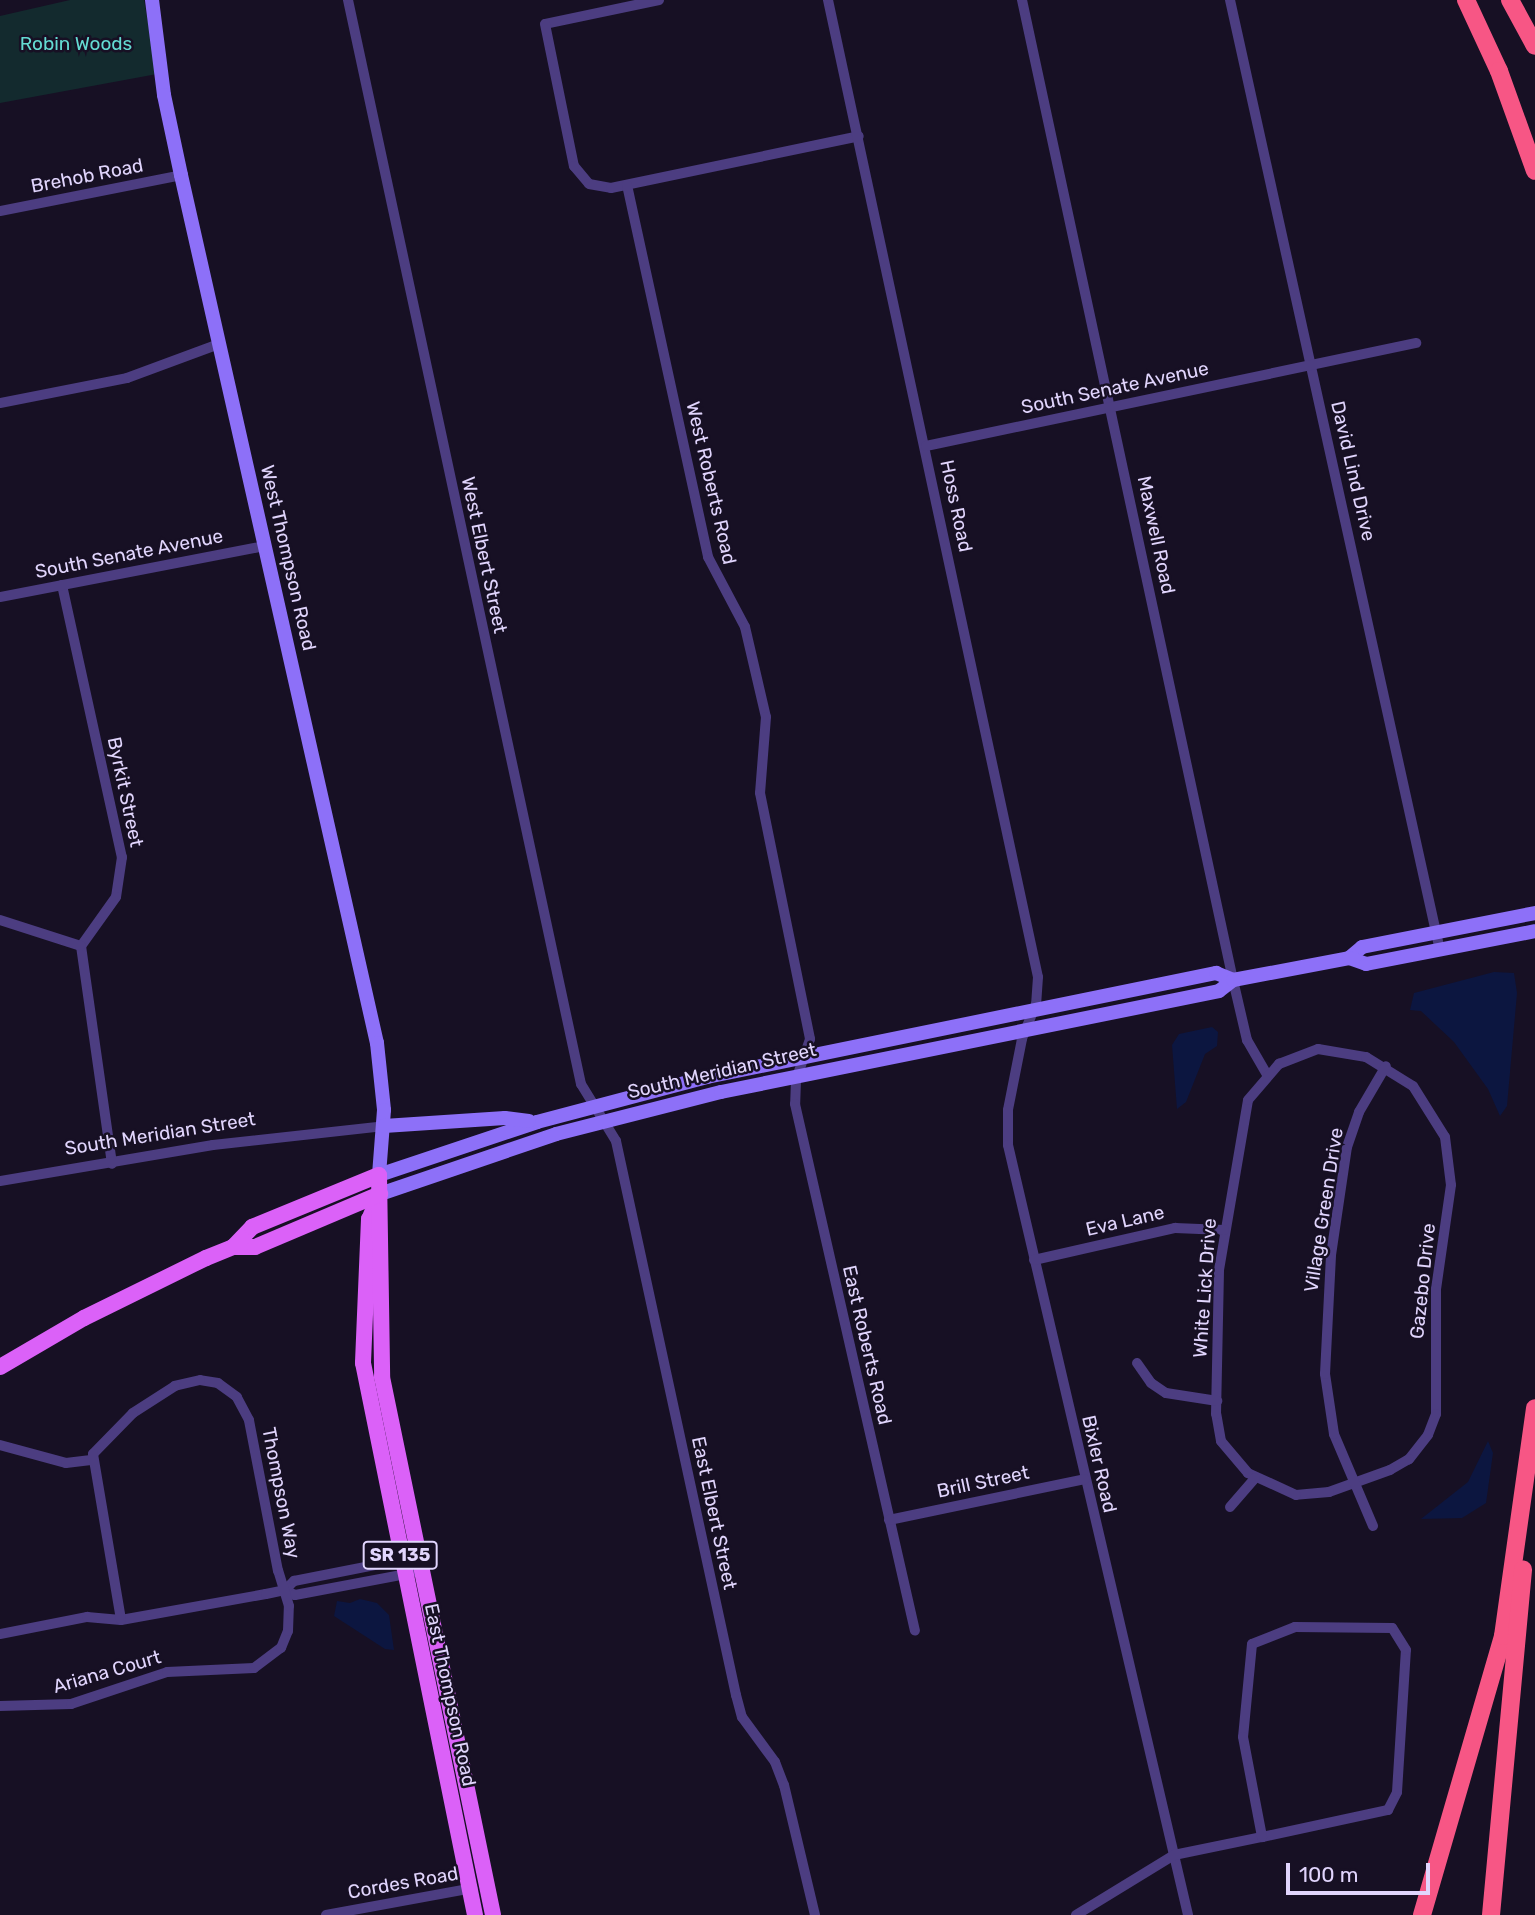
<!DOCTYPE html>
<style>
body{margin:0}
#map{position:relative;width:1535px;height:1915px;overflow:hidden;background:#171024;font-family:Rubik,sans-serif}
div>[style]{position:absolute}
[style*='--x']{left:calc(var(--x)*1px);top:calc(var(--y)*1px);width:calc(var(--w)*1px);rotate:calc(var(--a)*1deg)}
.green>*{inset:0;background:#132a2e}
.water>*{inset:0;background:#0c1640}
.street>*{height:10px;margin:-5px;padding:0 5px;transform-origin:5px;border-radius:5px;background:#4c3d81}
.secondary>*{height:14px;margin:-7px;padding:0 7px;transform-origin:7px;border-radius:7px;background:#8d70f8}
.primary>*{height:16px;margin:-8px;padding:0 8px;transform-origin:8px;border-radius:8px;background:#db61f8}
.highway>*{height:18px;margin:-9px;padding:0 9px;transform-origin:9px;border-radius:9px;background:#f75685}
span{translate:-50% -50%;white-space:nowrap;text-align:center;line-height:1.15;-webkit-text-stroke:5px #171024;paint-order:stroke}
.shield-label span{padding:2px 5px;background:#171024;border:2px solid;border-radius:5px;-webkit-text-stroke-width:0}
.shield-label{font-size:18px;color:#e1d5fd;font-weight:700}
.park-label{font-size:19px;color:#64dad2}
.street-label{font-size:19px;color:#e1d5fd}
.scale{position:absolute;left:1286px;top:1863px;width:144px;height:32px;box-sizing:border-box;border:4px solid #e1d5fd;border-top:0;padding-left:9px;font-size:21px;line-height:24px;white-space:nowrap;color:#e1d5fd;-webkit-text-stroke:5px #171024;paint-order:stroke}
</style>
<div id="map">
<div class="green">
<div style="clip-path:polygon(70px 0,144px 0,157px 74px,0 103px,0 16px)"></div>
</div>
<div class="water">
<div style="clip-path:polygon(1494px 972px,1514px 973px,1517px 993px,1507px 1106px,1500px 1116px,1488px 1089px,1454px 1042px,1421px 1011px,1410px 1010px,1414px 993px)"></div>
<div style="clip-path:polygon(1212px 1027px,1218px 1032px,1217px 1046px,1205px 1054px,1186px 1102px,1177px 1109px,1172px 1045px,1179px 1034px)"></div>
<div style="clip-path:polygon(1488px 1441px,1493px 1453px,1486px 1503px,1462px 1518px,1421px 1519px,1468px 1482px)"></div>
<div style="clip-path:polygon(360px 1599px,377px 1603px,389px 1615px,394px 1650px,385px 1649px,334px 1616px,337px 1601px,350px 1603px)"></div>
</div>
<div class="street">
<div style="--x:348;--y:0;--w:1109;--a:77.87"></div>
<div style="--x:581;--y:1084;--w:67;--a:58.4"></div>
<div style="--x:616;--y:1141;--w:567;--a:77.78"></div>
<div style="--x:736;--y:1695;--w:23;--a:75"></div>
<div style="--x:742;--y:1717;--w:56;--a:53.7"></div>
<div style="--x:775;--y:1762;--w:25;--a:69"></div>
<div style="--x:784;--y:1785;--w:134;--a:76.6"></div>
<div style="--x:659;--y:0;--w:116;--a:168.1"></div>
<div style="--x:545;--y:24;--w:145;--a:78.5"></div>
<div style="--x:574;--y:166;--w:23;--a:50"></div>
<div style="--x:589;--y:184;--w:22;--a:10"></div>
<div style="--x:611;--y:188;--w:253;--a:-11.8"></div>
<div style="--x:828;--y:0;--w:999;--a:77.87"></div>
<div style="--x:1038;--y:977;--w:27;--a:94"></div>
<div style="--x:1036;--y:1004;--w:38;--a:112"></div>
<div style="--x:1022;--y:1039;--w:72;--a:101.2"></div>
<div style="--x:1008;--y:1110;--w:35;--a:90"></div>
<div style="--x:1008;--y:1145;--w:791;--a:76.84"></div>
<div style="--x:1022;--y:0;--w:1002;--a:77.85"></div>
<div style="--x:1233;--y:980;--w:62;--a:76.9"></div>
<div style="--x:1247;--y:1040;--w:39;--a:60"></div>
<div style="--x:1230;--y:0;--w:973;--a:77.54"></div>
<div style="--x:627;--y:185;--w:381;--a:77.7"></div>
<div style="--x:708;--y:557;--w:79;--a:62.1"></div>
<div style="--x:745;--y:627;--w:92;--a:76.9"></div>
<div style="--x:766;--y:717;--w:76;--a:94.5"></div>
<div style="--x:760;--y:793;--w:251;--a:78.5"></div>
<div style="--x:810;--y:1039;--w:43;--a:108.9"></div>
<div style="--x:796;--y:1080;--w:24;--a:92"></div>
<div style="--x:795;--y:1104;--w:540;--a:77.17"></div>
<div style="--x:0;--y:211;--w:185;--a:-11.2"></div>
<div style="--x:0;--y:403;--w:129;--a:-11.1"></div>
<div style="--x:127;--y:378;--w:98;--a:-20.3"></div>
<div style="--x:926;--y:446;--w:501;--a:-11.87"></div>
<div style="--x:62;--y:585;--w:279;--a:77.6"></div>
<div style="--x:122;--y:857;--w:40;--a:98.5"></div>
<div style="--x:116;--y:897;--w:60;--a:125.5"></div>
<div style="--x:81;--y:946;--w:220;--a:81.9"></div>
<div style="--x:0;--y:597;--w:270;--a:-10.9"></div>
<div style="--x:0;--y:920;--w:85;--a:17.8"></div>
<div style="--x:1318;--y:1049;--w:49;--a:9.5"></div>
<div style="--x:1366;--y:1057;--w:55;--a:31.7"></div>
<div style="--x:1413;--y:1086;--w:60;--a:57.9"></div>
<div style="--x:1445;--y:1137;--w:48;--a:82.9"></div>
<div style="--x:1451;--y:1185;--w:105;--a:98.2"></div>
<div style="--x:1436;--y:1289;--w:125;--a:90"></div>
<div style="--x:1436;--y:1414;--w:22;--a:111"></div>
<div style="--x:1428;--y:1435;--w:31;--a:128"></div>
<div style="--x:1409;--y:1459;--w:22;--a:150"></div>
<div style="--x:1390;--y:1470;--w:65;--a:160.2"></div>
<div style="--x:1329;--y:1492;--w:33;--a:175"></div>
<div style="--x:1296;--y:1495;--w:53;--a:-155.4"></div>
<div style="--x:1248;--y:1473;--w:42;--a:-130.2"></div>
<div style="--x:1221;--y:1441;--w:27;--a:-100"></div>
<div style="--x:1216;--y:1414;--w:144;--a:-88.8"></div>
<div style="--x:1219;--y:1270;--w:172;--a:-80.3"></div>
<div style="--x:1248;--y:1100;--w:48;--a:-49.3"></div>
<div style="--x:1279;--y:1064;--w:42;--a:-21"></div>
<div style="--x:0;--y:1181;--w:216;--a:-9.6"></div>
<div style="--x:213;--y:1145;--w:172;--a:-6.3"></div>
<div style="--x:1034;--y:1260;--w:145;--a:-12.8"></div>
<div style="--x:1175;--y:1228;--w:49;--a:2.3"></div>
<div style="--x:1137;--y:1363;--w:24;--a:55"></div>
<div style="--x:1151;--y:1383;--w:18;--a:34"></div>
<div style="--x:1166;--y:1393;--w:52;--a:8.9"></div>
<div style="--x:0;--y:1445;--w:68;--a:15.3"></div>
<div style="--x:66;--y:1463;--w:25;--a:-7"></div>
<div style="--x:1230;--y:1507;--w:38;--a:-49"></div>
<div style="--x:889;--y:1520;--w:200;--a:-11.8"></div>
<div style="--x:1373;--y:1526;--w:100;--a:-113"></div>
<div style="--x:1334;--y:1434;--w:61;--a:-98.5"></div>
<div style="--x:1325;--y:1374;--w:119;--a:-87.1"></div>
<div style="--x:1331;--y:1255;--w:109;--a:-81.6"></div>
<div style="--x:1347;--y:1147;--w:37;--a:-71"></div>
<div style="--x:1359;--y:1112;--w:53;--a:-59.6"></div>
<div style="--x:285;--y:1590;--w:11;--a:27"></div>
<div style="--x:295;--y:1595;--w:118;--a:-10.7"></div>
<div style="--x:0;--y:1634;--w:89;--a:-11.1"></div>
<div style="--x:87;--y:1617;--w:34;--a:5"></div>
<div style="--x:121;--y:1620;--w:147;--a:-10.2"></div>
<div style="--x:266;--y:1594;--w:19;--a:-12"></div>
<div style="--x:285;--y:1590;--w:13;--a:-45"></div>
<div style="--x:294;--y:1581;--w:113;--a:-11.2"></div>
<div style="--x:0;--y:1706;--w:71;--a:-1.6"></div>
<div style="--x:71;--y:1704;--w:101;--a:-18.4"></div>
<div style="--x:167;--y:1672;--w:87;--a:-2.6"></div>
<div style="--x:254;--y:1668;--w:34;--a:-37"></div>
<div style="--x:281;--y:1648;--w:18;--a:-68"></div>
<div style="--x:288;--y:1631;--w:25;--a:-88"></div>
<div style="--x:289;--y:1606;--w:37;--a:-107"></div>
<div style="--x:278;--y:1571;--w:154;--a:-100.9"></div>
<div style="--x:249;--y:1420;--w:26;--a:-118"></div>
<div style="--x:237;--y:1397;--w:24;--a:-144"></div>
<div style="--x:218;--y:1383;--w:18;--a:-171"></div>
<div style="--x:200;--y:1380;--w:26;--a:167"></div>
<div style="--x:175;--y:1386;--w:50;--a:147.3"></div>
<div style="--x:133;--y:1413;--w:57;--a:134.3"></div>
<div style="--x:93;--y:1454;--w:168;--a:80.4"></div>
<div style="--x:326;--y:1915;--w:149;--a:-10.4"></div>
<div style="--x:1076;--y:1915;--w:115;--a:-31.5"></div>
<div style="--x:1174;--y:1855;--w:90;--a:-11.6"></div>
<div style="--x:1262;--y:1837;--w:129;--a:-12.1"></div>
<div style="--x:1388;--y:1810;--w:20;--a:-63"></div>
<div style="--x:1397;--y:1792;--w:142;--a:-86.4"></div>
<div style="--x:1406;--y:1650;--w:26;--a:-122"></div>
<div style="--x:1392;--y:1628;--w:97;--a:-179.4"></div>
<div style="--x:1295;--y:1627;--w:46;--a:158.4"></div>
<div style="--x:1252;--y:1644;--w:93;--a:95.5"></div>
<div style="--x:1243;--y:1737;--w:102;--a:79.2"></div>
</div>
<div class="secondary">
<div style="--x:152;--y:0;--w:96;--a:82.8"></div>
<div style="--x:164;--y:95;--w:82;--a:78"></div>
<div style="--x:181;--y:175;--w:890;--a:77.28"></div>
<div style="--x:377;--y:1043;--w:67;--a:84"></div>
<div style="--x:384;--y:1110;--w:65;--a:94.4"></div>
<div style="--x:379;--y:1175;--w:167;--a:-18.5"></div>
<div style="--x:537;--y:1122;--w:176;--a:-14.8"></div>
<div style="--x:707;--y:1077;--w:520;--a:-11.55"></div>
<div style="--x:1216;--y:973;--w:18;--a:22"></div>
<div style="--x:1349;--y:958;--w:17;--a:-40"></div>
<div style="--x:1362;--y:947;--w:176;--a:-11.1"></div>
<div style="--x:384;--y:1126;--w:121;--a:-3.8"></div>
<div style="--x:505;--y:1118;--w:24;--a:7"></div>
<div style="--x:380;--y:1194;--w:186;--a:-18.8"></div>
<div style="--x:556;--y:1134;--w:170;--a:-14.3"></div>
<div style="--x:721;--y:1092;--w:508;--a:-11.46"></div>
<div style="--x:1219;--y:991;--w:18;--a:-38"></div>
<div style="--x:1233;--y:980;--w:118;--a:-10.7"></div>
<div style="--x:1349;--y:958;--w:18;--a:19"></div>
<div style="--x:1366;--y:964;--w:172;--a:-11"></div>
</div>
<div class="primary">
<div style="--x:379;--y:1196;--w:25;--a:113"></div>
<div style="--x:369;--y:1219;--w:144;--a:92.4"></div>
<div style="--x:363;--y:1363;--w:563;--a:78.53"></div>
<div style="--x:233;--y:1247;--w:28;--a:-46"></div>
<div style="--x:252;--y:1227;--w:137;--a:-22.3"></div>
<div style="--x:379;--y:1175;--w:202;--a:89.1"></div>
<div style="--x:382;--y:1377;--w:549;--a:78.34"></div>
<div style="--x:0;--y:1367;--w:97;--a:-30.3"></div>
<div style="--x:84;--y:1318;--w:136;--a:-26.2"></div>
<div style="--x:206;--y:1258;--w:29;--a:-22"></div>
<div style="--x:233;--y:1247;--w:22;--a:0"></div>
<div style="--x:255;--y:1247;--w:136;--a:-23"></div>
</div>
<div class="highway">
<div style="--x:1466;--y:0;--w:78;--a:65.1"></div>
<div style="--x:1499;--y:71;--w:106;--a:70.2"></div>
<div style="--x:1510;--y:0;--w:52;--a:61.5"></div>
<div style="--x:1422;--y:1915;--w:291;--a:-73.8"></div>
<div style="--x:1503;--y:1636;--w:230;--a:-82"></div>
<div style="--x:1491;--y:1915;--w:347;--a:-84.7"></div>
</div>
<div class="shield-label">
<span style="left:400px;top:1555px">SR 135</span>
</div>
<div class="park-label">
<span style="left:76px;top:44px">Robin Woods</span>
</div>
<div class="street-label">
<span style="left:87px;top:176px;rotate:-11deg">Brehob Road</span>
<span style="left:1115px;top:388px;rotate:-12deg">South Senate Avenue</span>
<span style="left:1353px;top:471px;rotate:77deg">David Lind Drive</span>
<span style="left:711px;top:483px;rotate:77deg">West Roberts Road</span>
<span style="left:956px;top:506px;rotate:78deg">Hoss Road</span>
<span style="left:1156px;top:535px;rotate:78deg">Maxwell Road</span>
<span style="left:129px;top:554px;rotate:-11deg">South Senate Avenue</span>
<span style="left:484px;top:555px;rotate:78deg">West Elbert Street</span>
<span style="left:288px;top:558px;rotate:77deg">West Thompson Road</span>
<span style="left:125px;top:792px;rotate:78deg">Byrkit Street</span>
<span style="left:722px;top:1071px;rotate:-13deg">South Meridian Street</span>
<span style="left:160px;top:1134px;rotate:-9deg">South Meridian Street</span>
<span style="left:1324px;top:1210px;rotate:-81deg">Village Green Drive</span>
<span style="left:1125px;top:1221px;rotate:-13deg">Eva Lane</span>
<span style="left:1423px;top:1281px;rotate:-84deg">Gazebo Drive</span>
<span style="left:1205px;top:1288px;rotate:-86deg">White Lick Drive</span>
<span style="left:867px;top:1345px;rotate:77deg">East Roberts Road</span>
<span style="left:1099px;top:1464px;rotate:77deg">Bixler Road</span>
<span style="left:983px;top:1482px;rotate:-12deg">Brill Street</span>
<span style="left:281px;top:1493px;rotate:79deg">Thompson Way</span>
<span style="left:714px;top:1513px;rotate:78deg">East Elbert Street</span>
<span style="left:107px;top:1672px;rotate:-16deg">Ariana Court</span>
<span style="left:450px;top:1695px;rotate:78deg">East Thompson Road</span>
<span style="left:403px;top:1883px;rotate:-10deg">Cordes Road</span>
</div>
<div class="scale">100 m</div>
</div>
